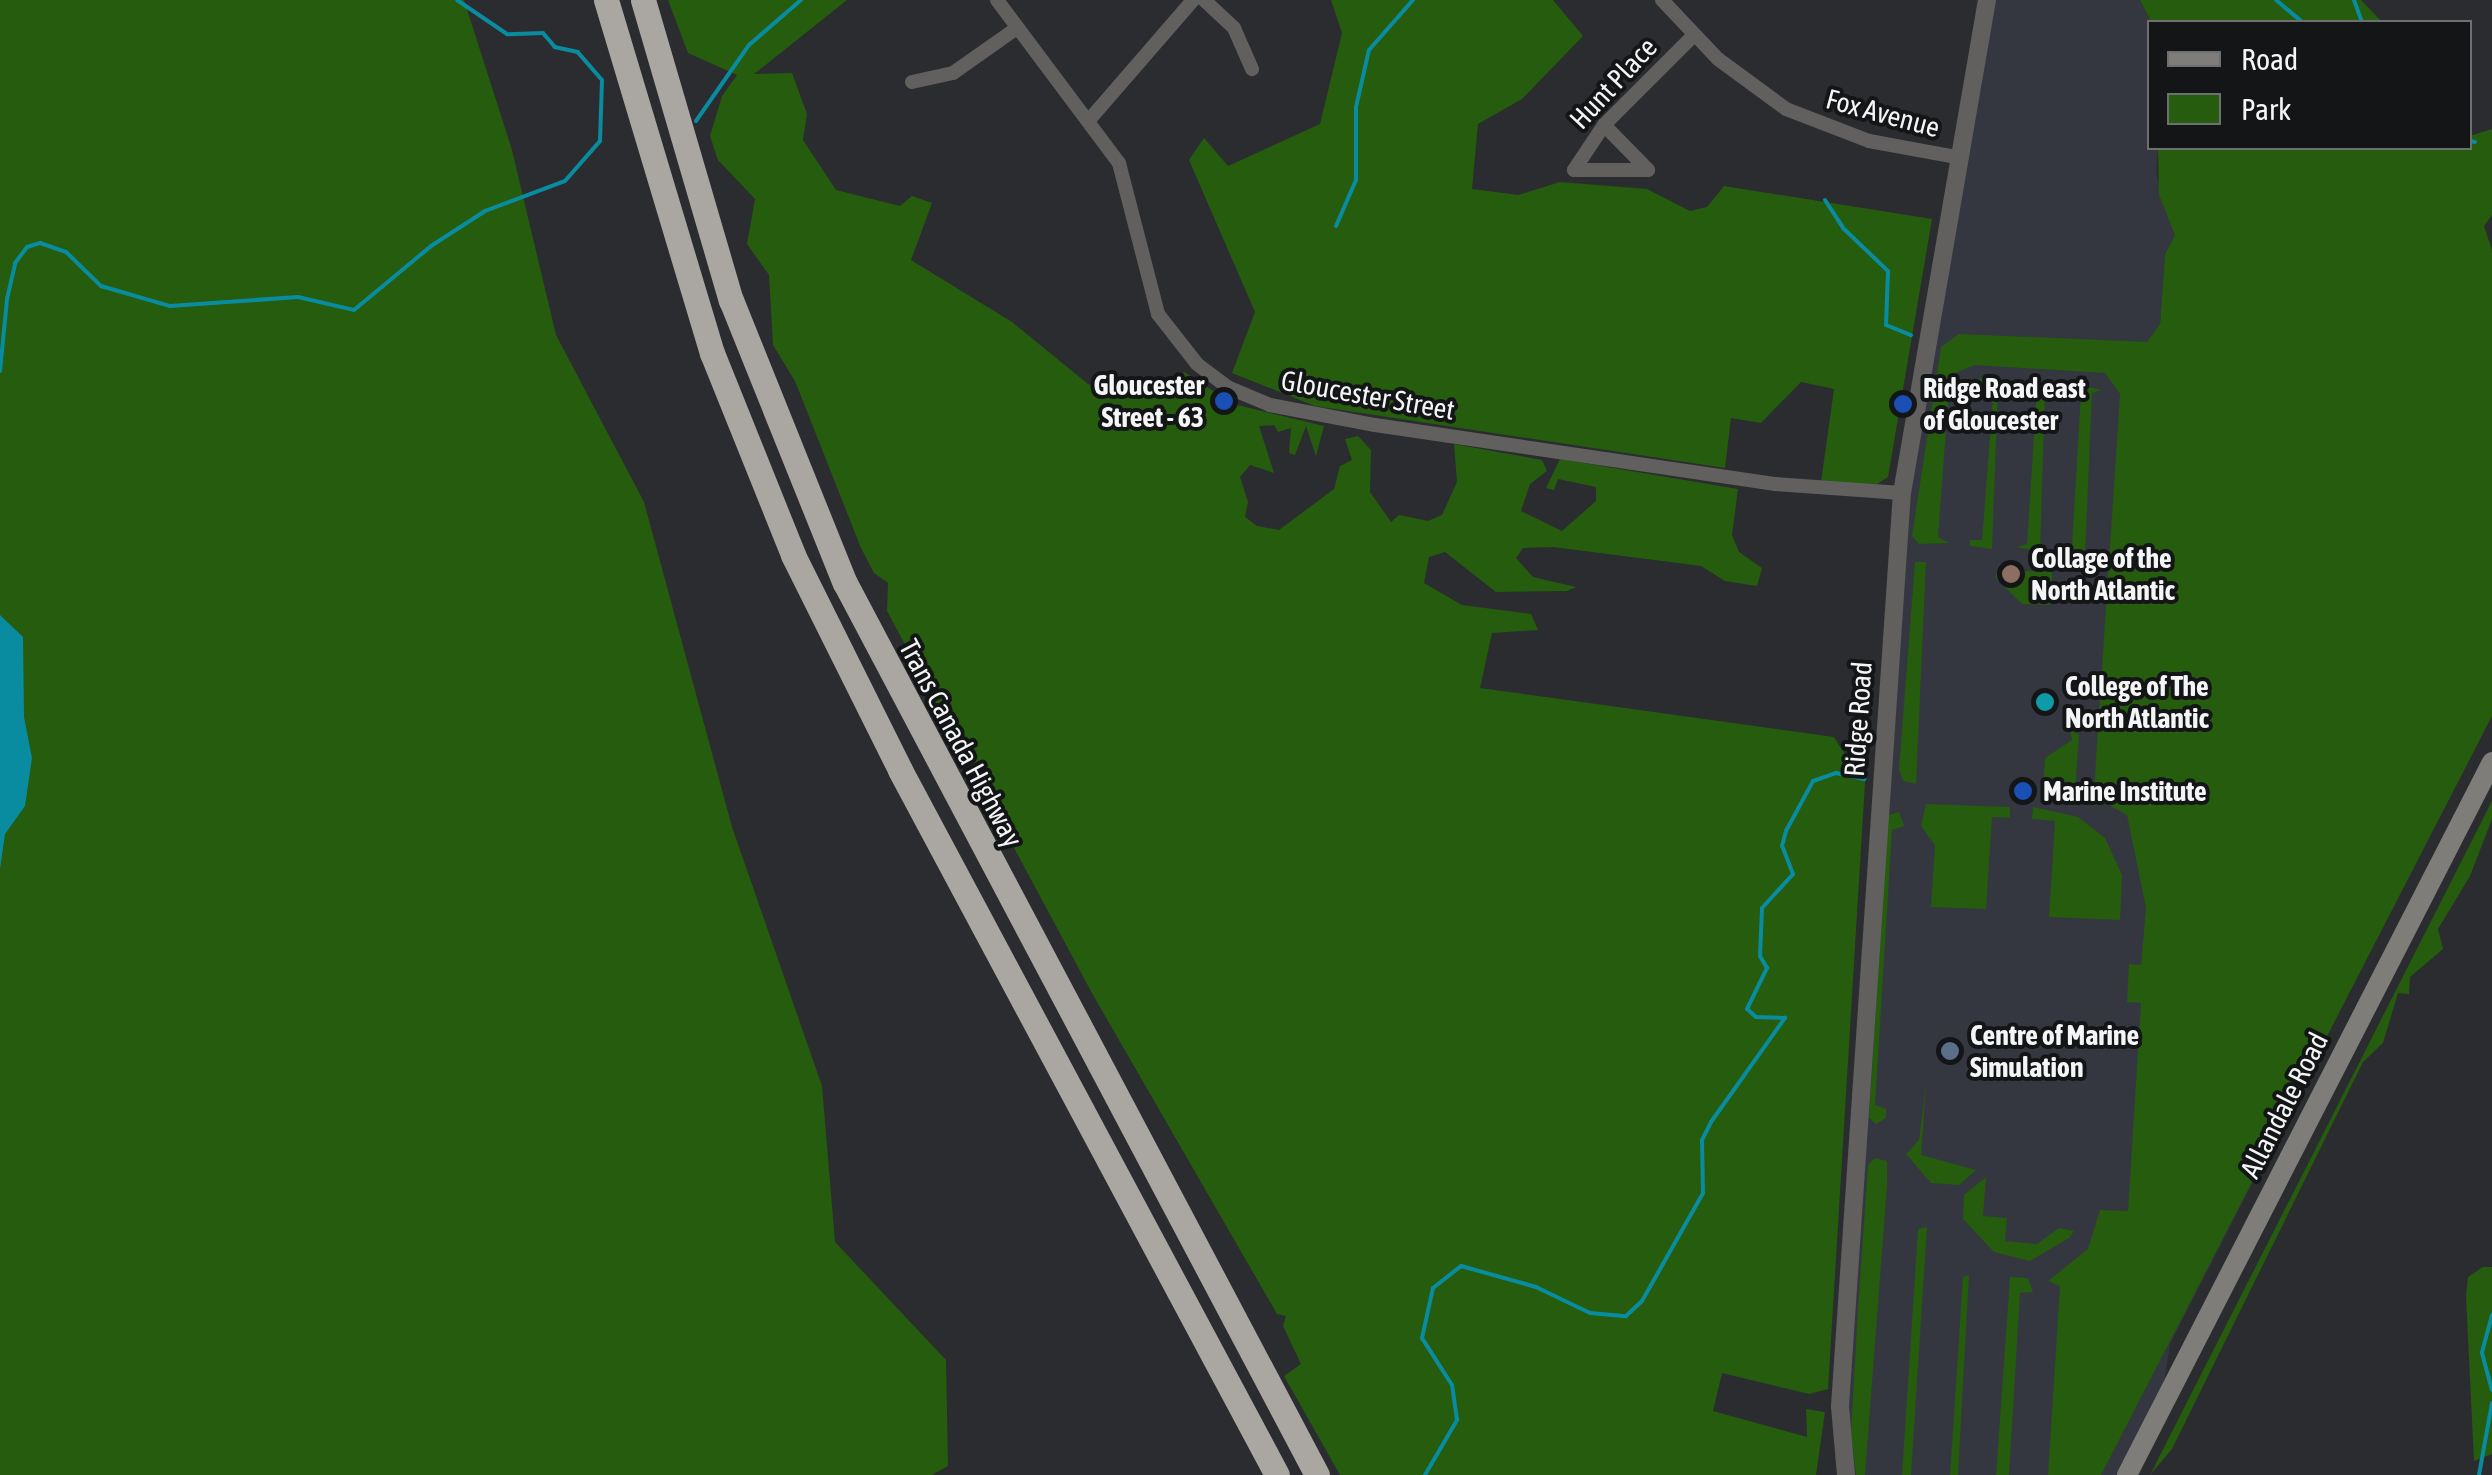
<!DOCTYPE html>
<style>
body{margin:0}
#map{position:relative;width:2492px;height:1475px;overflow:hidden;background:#2b2c30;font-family:"Asap Condensed",sans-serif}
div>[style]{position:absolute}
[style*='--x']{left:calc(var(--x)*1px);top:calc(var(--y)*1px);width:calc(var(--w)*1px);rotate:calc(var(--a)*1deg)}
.built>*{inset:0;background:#343740}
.green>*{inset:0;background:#255c0d}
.water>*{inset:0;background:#098ca0}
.stream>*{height:4px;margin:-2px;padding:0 2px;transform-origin:2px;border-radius:2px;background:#098ca0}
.minor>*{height:14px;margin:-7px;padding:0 7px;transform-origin:7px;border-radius:7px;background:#61605e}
.tertiary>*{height:18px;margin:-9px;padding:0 9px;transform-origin:9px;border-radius:9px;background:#61605e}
.secondary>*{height:20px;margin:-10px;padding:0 10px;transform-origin:10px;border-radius:10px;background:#7f7d7a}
.motorway>*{height:25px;margin:-12.5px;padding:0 12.5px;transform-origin:12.5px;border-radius:12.5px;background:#aaa7a3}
.dots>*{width:28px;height:28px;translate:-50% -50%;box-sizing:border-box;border:5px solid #141516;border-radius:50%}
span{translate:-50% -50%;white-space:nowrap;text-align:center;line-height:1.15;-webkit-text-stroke:8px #141516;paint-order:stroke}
.street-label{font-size:28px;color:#f4f5f7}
.poi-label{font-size:28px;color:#f4f5f7;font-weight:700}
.right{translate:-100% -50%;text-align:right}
.left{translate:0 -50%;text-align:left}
.legend{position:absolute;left:2147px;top:20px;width:325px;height:130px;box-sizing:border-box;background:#141516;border:2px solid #6e6f70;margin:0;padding:12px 18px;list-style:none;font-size:30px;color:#f4f5f7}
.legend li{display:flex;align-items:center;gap:20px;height:50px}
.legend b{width:50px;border:2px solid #6e6f70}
</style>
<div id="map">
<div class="built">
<div style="clip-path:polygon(1987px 0,2140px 0,2151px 22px,2150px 148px,2158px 148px,2156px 173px,2175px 235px,2165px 254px,2160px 324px,2147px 342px,2122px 344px,2285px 1119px,2170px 1344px,2160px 1408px,2127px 1475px,1846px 1475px,1842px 1449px,1899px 528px)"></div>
</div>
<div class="green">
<div style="clip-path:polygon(0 0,464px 0,512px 150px,556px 335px,644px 502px,732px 827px,822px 1086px,835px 1242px,946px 1360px,948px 1466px,932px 1475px,0 1475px)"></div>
<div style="clip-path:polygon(668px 0,847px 0,754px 74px,792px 73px,807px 114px,803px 140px,836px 190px,900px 206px,912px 196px,932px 203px,911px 260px,1012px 322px,1088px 384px,1139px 399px,1184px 372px,1233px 404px,1324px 426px,1316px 456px,1306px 426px,1295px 455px,1289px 453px,1291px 428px,1278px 432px,1274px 425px,1259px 426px,1274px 473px,1250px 465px,1240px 477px,1248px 502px,1245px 517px,1257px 526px,1279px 530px,1334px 489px,1340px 466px,1352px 460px,1345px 439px,1358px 436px,1371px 450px,1370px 492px,1391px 522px,1399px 515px,1428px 521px,1442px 515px,1457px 482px,1454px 444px,1542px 460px,1547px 471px,1530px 484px,1521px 511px,1562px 531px,1596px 501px,1596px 487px,1558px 479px,1554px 490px,1546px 488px,1560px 459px,1738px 489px,1732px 535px,1739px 552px,1762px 568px,1757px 586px,1725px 581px,1701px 566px,1553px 547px,1523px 548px,1516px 558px,1533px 577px,1576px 587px,1567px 591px,1496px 592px,1445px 552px,1429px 557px,1424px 583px,1462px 605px,1531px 614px,1538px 630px,1492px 633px,1480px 688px,1834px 737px,1846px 756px,1866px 766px,1828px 1389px,1809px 1394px,1722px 1373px,1713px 1411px,1807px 1437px,1806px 1409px,1825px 1412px,1816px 1475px,1340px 1475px,1284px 1376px,1301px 1364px,1283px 1326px,1286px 1316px,1277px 1314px,1093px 995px,887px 611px,888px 583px,874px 573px,861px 548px,795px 381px,773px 345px,769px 275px,747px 244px,755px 199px,718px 160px,710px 136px,722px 96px,737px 75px,688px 53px)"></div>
<div style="clip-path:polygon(1331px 0,1553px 0,1583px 36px,1522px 99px,1478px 124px,1472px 189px,1518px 195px,1560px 182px,1647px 189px,1690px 211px,1707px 207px,1724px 186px,1932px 219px,1888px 477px,1877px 484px,1821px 482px,1834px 389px,1801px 382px,1761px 423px,1731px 418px,1725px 468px,1315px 406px,1232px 373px,1255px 312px,1189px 160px,1204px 138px,1228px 166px,1320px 124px,1342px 33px)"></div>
<div style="clip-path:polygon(2140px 0,2361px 0,2382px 22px,2151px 22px)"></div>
<div style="clip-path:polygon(2492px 129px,2492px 215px,2484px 226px,2492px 250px,2492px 716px,2101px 1475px,2048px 1475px,2060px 1286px,2048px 1281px,2088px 1249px,2100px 1210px,2128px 1211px,2141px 1003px,2127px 1002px,2129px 964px,2141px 965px,2146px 908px,2127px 815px,2107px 804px,2093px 806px,2120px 394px,2105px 373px,1975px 365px,1950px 375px,1938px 537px,1949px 543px,1919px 544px,1912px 536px,1941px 347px,1959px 334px,2147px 342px,2160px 324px,2165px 254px,2175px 235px,2159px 195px,2158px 148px,2470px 148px,2470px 136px)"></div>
<div style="clip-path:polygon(1980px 378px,2006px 379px,2008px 385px,1998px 386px,1992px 549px,1970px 546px,1970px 540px,1982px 540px,1994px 385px,1977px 383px)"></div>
<div style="clip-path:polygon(2026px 381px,2057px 386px,2045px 390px,2040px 552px,2017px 547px,2027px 544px,2037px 389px,2024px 387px)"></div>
<div style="clip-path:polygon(2073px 384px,2102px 390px,2092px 393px,2085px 555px,2064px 551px,2072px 546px,2081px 392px,2070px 391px)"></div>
<div style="clip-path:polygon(1915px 562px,1926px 562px,1916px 784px,1903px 781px,1899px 769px)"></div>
<div style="clip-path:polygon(1998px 570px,2052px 572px,2051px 605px,2022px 604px,1995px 577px)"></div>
<div style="clip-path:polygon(2070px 731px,2079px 734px,2075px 792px,2050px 792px,2043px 787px,2045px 758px,2072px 740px)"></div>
<div style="clip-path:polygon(2492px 801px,2492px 819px,2470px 876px,2438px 929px,2443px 949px,2410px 977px,2409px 994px,2398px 993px,2383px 1043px,2363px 1062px,2172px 1449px,2150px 1475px)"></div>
<div style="clip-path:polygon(1926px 804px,2010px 807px,2010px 818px,1992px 817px,1986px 909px,1931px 907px,1935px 845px,1921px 826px)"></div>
<div style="clip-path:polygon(2033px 807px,2078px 817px,2105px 838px,2122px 875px,2120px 920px,2049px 917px,2055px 821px,2032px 819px)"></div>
<div style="clip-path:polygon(1899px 812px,1904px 826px,1892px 830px,1875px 1105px,1886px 1109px,1886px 1118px,1876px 1124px,1869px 1118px,1888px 815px)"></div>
<div style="clip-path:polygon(1926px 1085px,1921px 1155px,1976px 1170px,1959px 1185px,1931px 1183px,1906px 1154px,1919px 1140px)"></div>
<div style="clip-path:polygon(1875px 1158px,1887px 1161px,1887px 1186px,1865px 1475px,1856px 1475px,1851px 1431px,1858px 1309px,1868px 1165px)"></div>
<div style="clip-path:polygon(1986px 1177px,1983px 1216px,2007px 1218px,2005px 1241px,2037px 1244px,2059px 1228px,2074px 1231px,2069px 1238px,2030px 1261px,1994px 1252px,1963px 1219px,1964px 1195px)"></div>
<div style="clip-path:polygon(1927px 1227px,1911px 1475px,1902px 1475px,1918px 1229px)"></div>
<div style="clip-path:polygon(2483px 1267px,2492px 1267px,2492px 1454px,2474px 1461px,2466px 1296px,2468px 1277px)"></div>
<div style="clip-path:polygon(1969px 1275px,1958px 1475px,1950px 1475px,1963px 1277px)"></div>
<div style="clip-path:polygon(2010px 1277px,2028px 1278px,2033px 1292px,2020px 1293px,2009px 1475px,1996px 1475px)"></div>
</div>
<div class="water">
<div style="clip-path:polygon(0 615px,23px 637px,24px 717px,32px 758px,25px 806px,5px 834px,0 869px)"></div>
</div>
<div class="stream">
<div style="--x:2276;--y:0;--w:34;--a:40"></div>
<div style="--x:2354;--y:0;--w:23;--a:70"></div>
<div style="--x:696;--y:121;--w:93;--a:-55.1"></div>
<div style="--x:749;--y:45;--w:69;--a:-40.9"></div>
<div style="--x:2470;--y:141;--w:5;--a:11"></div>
<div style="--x:1825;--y:200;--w:33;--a:57"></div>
<div style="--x:1843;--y:228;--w:62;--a:43.7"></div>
<div style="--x:1888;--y:271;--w:54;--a:92.1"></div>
<div style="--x:1886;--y:325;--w:27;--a:22"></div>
<div style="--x:1336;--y:226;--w:50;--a:-66.5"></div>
<div style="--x:1356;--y:180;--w:73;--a:-90"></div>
<div style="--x:1356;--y:107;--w:58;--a:-77.2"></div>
<div style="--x:1369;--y:50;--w:67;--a:-48.7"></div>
<div style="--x:0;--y:371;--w:72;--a:-84.4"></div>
<div style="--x:7;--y:299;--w:37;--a:-77"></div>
<div style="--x:15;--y:263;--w:20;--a:-53"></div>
<div style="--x:27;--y:247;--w:14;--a:-17"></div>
<div style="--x:40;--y:243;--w:28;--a:19"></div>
<div style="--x:66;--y:252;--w:49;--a:44.2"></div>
<div style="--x:101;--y:286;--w:72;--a:16.2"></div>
<div style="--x:170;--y:306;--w:128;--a:-4"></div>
<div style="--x:298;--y:297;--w:57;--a:13.1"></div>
<div style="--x:354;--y:310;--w:100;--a:-39.7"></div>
<div style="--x:431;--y:246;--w:64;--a:-32.9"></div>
<div style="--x:485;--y:211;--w:85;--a:-20.6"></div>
<div style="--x:565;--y:181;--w:53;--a:-48.8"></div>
<div style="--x:600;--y:141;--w:61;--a:-88.1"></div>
<div style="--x:602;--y:80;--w:37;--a:-131"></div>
<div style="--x:578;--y:52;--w:24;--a:-168"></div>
<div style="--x:555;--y:47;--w:18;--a:-131"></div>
<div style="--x:543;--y:33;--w:36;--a:178"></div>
<div style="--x:507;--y:34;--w:60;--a:-145.8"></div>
<div style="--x:2492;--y:1315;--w:39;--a:105"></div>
<div style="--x:2482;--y:1353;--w:38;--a:75"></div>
<div style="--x:1425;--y:1475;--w:64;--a:-59.8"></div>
<div style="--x:1457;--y:1420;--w:35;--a:-98"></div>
<div style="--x:1452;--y:1385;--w:56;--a:-122.6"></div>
<div style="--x:1422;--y:1338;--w:51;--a:-77.6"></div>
<div style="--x:1433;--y:1288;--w:36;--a:-38"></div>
<div style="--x:1461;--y:1266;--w:78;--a:15.6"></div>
<div style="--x:1536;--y:1287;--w:60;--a:25.7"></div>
<div style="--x:1590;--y:1313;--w:36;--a:5"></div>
<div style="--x:1626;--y:1316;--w:22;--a:-43"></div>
<div style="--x:1642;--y:1301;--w:124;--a:-60.5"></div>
<div style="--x:1703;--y:1193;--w:53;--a:-91.1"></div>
<div style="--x:1702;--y:1140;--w:20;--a:-63"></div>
<div style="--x:1711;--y:1122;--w:128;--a:-54.6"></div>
<div style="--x:1785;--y:1018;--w:29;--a:-178"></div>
<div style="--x:1756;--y:1017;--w:12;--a:-138"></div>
<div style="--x:1747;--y:1009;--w:46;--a:-64"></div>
<div style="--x:1767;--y:968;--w:14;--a:-120"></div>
<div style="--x:1760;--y:956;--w:48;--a:-87.6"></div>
<div style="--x:1762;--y:908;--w:46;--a:-47.6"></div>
<div style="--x:1793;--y:874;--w:30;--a:-111"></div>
<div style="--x:1782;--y:846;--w:16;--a:-75"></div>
<div style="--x:1786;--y:831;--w:57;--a:-61.6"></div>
<div style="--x:1813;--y:781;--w:24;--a:-19"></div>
<div style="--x:1836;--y:773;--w:29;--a:12"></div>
<div style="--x:2479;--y:1475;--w:73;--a:-79.8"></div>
</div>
<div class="minor">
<div style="--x:997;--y:0;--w:204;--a:53.2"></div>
<div style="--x:1119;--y:163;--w:156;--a:75.5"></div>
<div style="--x:1158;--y:314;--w:63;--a:52"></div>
<div style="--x:1197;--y:364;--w:38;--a:37"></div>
<div style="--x:1227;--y:387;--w:47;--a:22.7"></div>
<div style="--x:1270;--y:405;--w:107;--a:10.8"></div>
<div style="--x:1375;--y:425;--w:405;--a:8.4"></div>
<div style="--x:1776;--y:484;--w:126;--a:4.1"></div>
<div style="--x:1204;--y:0;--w:41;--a:43"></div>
<div style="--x:1234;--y:28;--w:45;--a:66.3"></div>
<div style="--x:1662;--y:0;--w:81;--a:46.5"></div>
<div style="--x:1718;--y:59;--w:84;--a:36.3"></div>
<div style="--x:1786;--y:109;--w:89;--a:21.1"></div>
<div style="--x:1869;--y:141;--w:88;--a:10.4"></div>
<div style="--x:912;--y:82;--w:42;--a:-12.4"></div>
<div style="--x:953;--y:73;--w:78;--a:-35.1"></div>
<div style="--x:1090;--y:119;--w:157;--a:-49.1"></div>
<div style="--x:1604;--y:125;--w:63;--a:45.6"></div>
<div style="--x:1648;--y:170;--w:74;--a:180"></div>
<div style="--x:1574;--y:170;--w:54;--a:-56.3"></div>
<div style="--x:1604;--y:125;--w:127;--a:-45"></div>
</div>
<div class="tertiary">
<div style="--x:1846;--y:1475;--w:69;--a:-95"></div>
<div style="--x:1840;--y:1406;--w:915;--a:-86.12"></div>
<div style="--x:1902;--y:493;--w:500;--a:-80.22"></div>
</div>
<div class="secondary">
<div style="--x:2127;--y:1475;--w:801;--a:-62.89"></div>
</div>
<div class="motorway">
<div style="--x:606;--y:0;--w:369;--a:73.3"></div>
<div style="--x:712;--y:353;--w:218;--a:68.1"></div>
<div style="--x:793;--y:555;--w:240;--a:63.5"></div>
<div style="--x:900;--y:770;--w:799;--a:61.86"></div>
<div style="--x:643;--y:0;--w:313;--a:73.7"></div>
<div style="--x:731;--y:300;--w:305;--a:68.1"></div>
<div style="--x:845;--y:583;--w:1009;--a:62.11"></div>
</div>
<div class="dots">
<div style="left:1224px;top:401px;background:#1a4fb4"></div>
<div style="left:1903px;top:404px;background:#1a4fb4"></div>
<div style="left:2011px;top:574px;background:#8d6e63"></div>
<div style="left:2045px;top:702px;background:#0f9aa8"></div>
<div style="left:2023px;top:791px;background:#1a4fb4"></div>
<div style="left:1950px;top:1051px;background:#5c6f8a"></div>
</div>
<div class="street-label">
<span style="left:1613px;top:83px;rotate:-47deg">Hunt Place</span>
<span style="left:1883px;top:113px;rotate:15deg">Fox Avenue</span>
<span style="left:1368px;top:395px;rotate:10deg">Gloucester Street</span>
<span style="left:1858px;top:719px;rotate:-86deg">Ridge Road</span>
<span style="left:961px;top:743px;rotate:62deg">Trans Canada Highway</span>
<span style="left:2284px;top:1105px;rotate:-63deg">Allandale Road</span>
</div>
<div class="poi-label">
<span class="right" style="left:1204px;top:401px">Gloucester<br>Street - 63</span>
<span class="left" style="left:1923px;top:404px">Ridge Road east<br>of Gloucester</span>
<span class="left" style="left:2031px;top:574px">Collage of the<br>North Atlantic</span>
<span class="left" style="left:2065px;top:702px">College of The<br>North Atlantic</span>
<span class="left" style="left:2043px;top:791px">Marine Institute</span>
<span class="left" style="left:1970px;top:1051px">Centre of Marine<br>Simulation</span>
</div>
<ul class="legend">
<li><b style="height:12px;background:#7f7d7a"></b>Road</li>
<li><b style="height:28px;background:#255c0d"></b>Park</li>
</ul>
</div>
